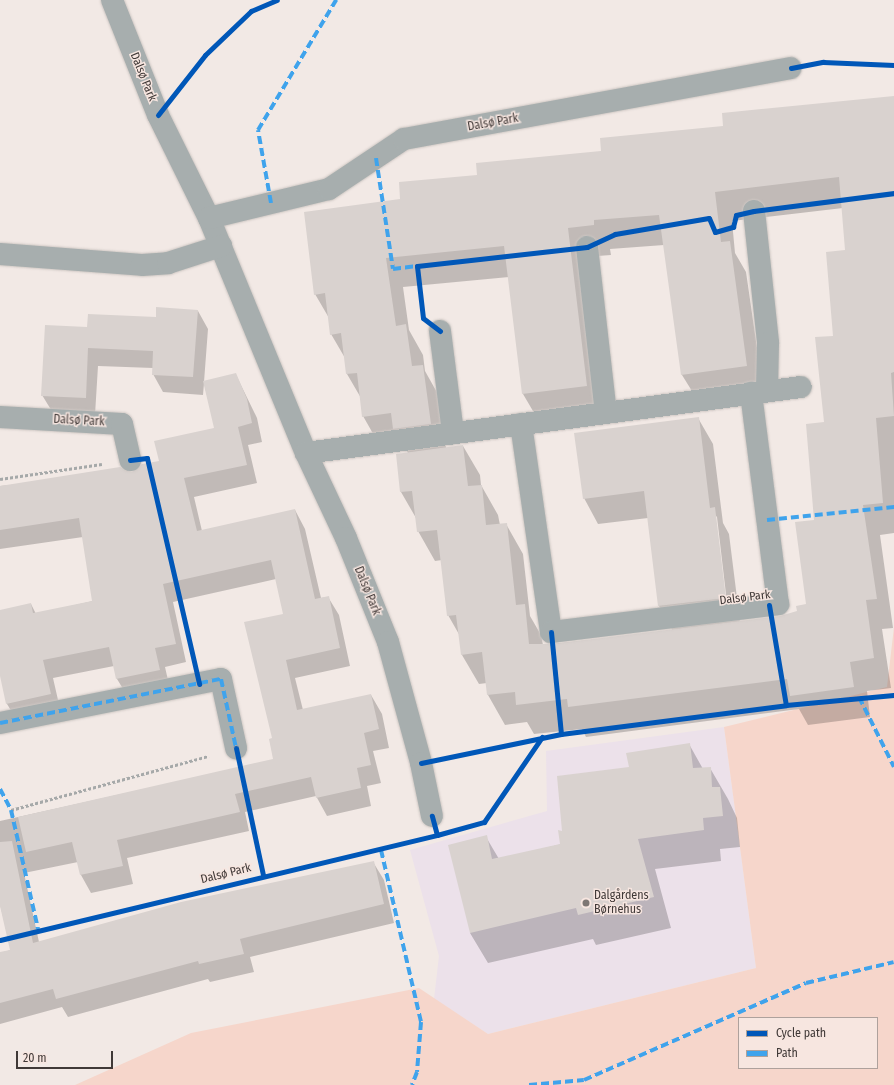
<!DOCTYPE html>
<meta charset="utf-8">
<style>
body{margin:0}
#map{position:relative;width:894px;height:1085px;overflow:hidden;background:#f2e9e5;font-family:"Fira Sans Condensed",sans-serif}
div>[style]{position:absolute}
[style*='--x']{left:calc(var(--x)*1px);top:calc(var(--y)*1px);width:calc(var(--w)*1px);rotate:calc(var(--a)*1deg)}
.education>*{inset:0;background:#ece1ea}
.green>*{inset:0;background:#f6d6cb}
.shadow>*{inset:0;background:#0003}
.building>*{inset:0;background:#d9d2cf}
.path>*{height:2.5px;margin-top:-1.25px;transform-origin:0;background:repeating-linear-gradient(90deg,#a6a9a9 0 3px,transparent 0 5px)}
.roads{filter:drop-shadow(0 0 1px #cec7c3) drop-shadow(0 0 1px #cec7c3)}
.minor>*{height:22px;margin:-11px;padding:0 11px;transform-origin:11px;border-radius:11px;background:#a7aeae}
.quiet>*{height:4px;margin-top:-2px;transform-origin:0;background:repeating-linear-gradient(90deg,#3fa3ec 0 8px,transparent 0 12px)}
.cycleway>*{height:5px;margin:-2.5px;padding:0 2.5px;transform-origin:2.5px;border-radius:2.5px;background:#0057b8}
.dots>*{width:11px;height:11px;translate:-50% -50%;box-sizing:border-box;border:2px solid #f7e6e0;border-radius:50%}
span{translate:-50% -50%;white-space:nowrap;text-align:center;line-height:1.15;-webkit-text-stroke:3px #f7e6e0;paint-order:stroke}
.street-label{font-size:12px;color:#403937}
.poi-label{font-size:12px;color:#403937}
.left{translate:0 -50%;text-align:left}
.legend{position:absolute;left:738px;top:1017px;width:140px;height:52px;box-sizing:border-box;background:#f7e6e0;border:1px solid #aea19c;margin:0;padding:5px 7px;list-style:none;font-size:12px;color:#403937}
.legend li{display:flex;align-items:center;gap:8px;height:20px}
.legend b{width:20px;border:1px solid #aea19c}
.scale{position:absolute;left:16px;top:1051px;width:97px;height:18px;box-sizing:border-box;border:2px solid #403937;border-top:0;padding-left:5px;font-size:12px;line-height:14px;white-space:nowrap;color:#403937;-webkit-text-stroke:3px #f7e6e0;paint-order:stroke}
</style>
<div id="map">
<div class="education">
<div style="clip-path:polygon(724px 727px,756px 968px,488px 1034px,434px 999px,439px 956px,410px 850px,547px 811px,546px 751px)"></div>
</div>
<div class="green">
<div style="clip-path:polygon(evenodd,894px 627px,894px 1085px,75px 1085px,191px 1033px,419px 988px,488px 1034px,756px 968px,724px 727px,887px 687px,894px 627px,739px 1018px,877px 1018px,877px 1068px,739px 1068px,739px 1018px)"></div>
</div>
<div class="shadow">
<div style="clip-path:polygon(evenodd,894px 97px,894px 533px,880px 535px,893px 628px,882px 629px,891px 688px,867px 691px,870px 717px,808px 725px,799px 709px,586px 737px,582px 729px,534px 734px,527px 722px,505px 725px,488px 695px,487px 683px,479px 684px,462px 655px,460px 636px,448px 615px,442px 560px,435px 561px,418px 531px,416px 518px,401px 492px,408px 453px,402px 443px,380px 446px,363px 416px,361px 398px,347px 374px,345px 358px,331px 334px,329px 318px,315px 294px,401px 199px,479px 176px,724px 127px,894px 97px,843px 208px,847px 251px,825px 423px,807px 605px,798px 612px,780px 617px,740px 622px,729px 534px,723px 523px,713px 444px,698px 418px,584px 498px,598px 524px,648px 518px,659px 606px,673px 631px,543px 645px,541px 635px,530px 616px,523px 554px,506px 524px,500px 525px,498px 515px,481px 485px,480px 475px,463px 446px,446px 448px,439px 396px,425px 371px,423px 355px,409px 330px,403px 287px,509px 277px,523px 394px,540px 423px,603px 416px,584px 257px,611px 255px,610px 249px,664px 245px,682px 375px,700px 404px,764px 396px,746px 272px,735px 253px,732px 221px,843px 208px,894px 97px,715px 515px,717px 517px,727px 603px,725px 603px,715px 515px)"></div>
<div style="clip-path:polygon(198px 311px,208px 329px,204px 382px,236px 375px,257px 418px,262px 442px,248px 445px,257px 483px,194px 497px,202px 531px,295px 510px,305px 529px,321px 598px,328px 597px,339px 615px,350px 666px,295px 678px,303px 710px,371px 695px,382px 714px,389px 748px,373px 751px,381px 783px,367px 786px,371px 806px,327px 816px,316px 796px,245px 812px,249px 831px,127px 858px,133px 884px,91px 893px,81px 875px,78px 862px,24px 873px,39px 942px,373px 862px,384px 880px,394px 923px,250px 957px,254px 972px,210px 982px,208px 979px,68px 1017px,62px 1007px,0 1024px,0 953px,11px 950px,0 904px,0 821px,275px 760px,273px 739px,284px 615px,276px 579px,173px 602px,186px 662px,165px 667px,170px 689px,128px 697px,117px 679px,114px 666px,53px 678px,61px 713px,18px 722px,7px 704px,0 672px,0 611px,31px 604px,36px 614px,93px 601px,83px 537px,0 549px,0 486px,133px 473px,160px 462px,215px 428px,204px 383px,203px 395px,163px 392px,153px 374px,153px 368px,98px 366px,95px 415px,53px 413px,42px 395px,88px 328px)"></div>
<div style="clip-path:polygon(689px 744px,703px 769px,710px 768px,728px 799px,737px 818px,740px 847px,720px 849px,721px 861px,655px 869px,671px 928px,596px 945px,593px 939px,488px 963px,470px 933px,486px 837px,499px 859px,562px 844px,564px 833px,630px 768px)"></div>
</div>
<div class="building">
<div style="clip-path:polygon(894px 96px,894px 372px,891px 373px,894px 416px,876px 418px,883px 503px,863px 505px,877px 599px,866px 600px,874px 658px,850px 662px,854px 687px,790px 696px,787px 679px,568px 707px,567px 699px,516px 705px,515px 692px,487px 695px,482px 652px,461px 655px,456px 615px,447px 616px,437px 530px,417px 532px,412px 491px,400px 492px,396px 454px,463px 445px,468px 486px,482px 485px,486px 525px,507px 523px,516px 605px,525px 604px,529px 644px,553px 644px,780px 616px,797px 611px,796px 606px,806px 604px,795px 522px,814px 520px,806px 424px,824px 422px,815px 337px,833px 336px,826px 252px,845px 250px,839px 177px,715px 192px,721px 242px,730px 241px,747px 366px,681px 375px,659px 215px,594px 220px,594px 225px,568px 228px,587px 386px,522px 394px,504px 246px,386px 258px,396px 326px,406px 324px,412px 366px,423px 365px,431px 424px,393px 429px,391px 413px,362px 417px,357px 373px,346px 374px,341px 333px,330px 335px,325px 293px,314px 295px,304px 212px,400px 199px,399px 182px,477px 175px,476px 163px,601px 151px,600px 138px,723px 126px,722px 113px)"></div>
<div style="clip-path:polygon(156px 307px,198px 310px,193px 377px,152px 375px,153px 351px,88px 348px,86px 398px,41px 396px,45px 325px,87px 327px,88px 314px,156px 317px)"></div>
<div style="clip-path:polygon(236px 373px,247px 399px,252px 423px,238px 427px,247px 465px,184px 478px,197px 531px,295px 509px,315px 599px,329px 596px,340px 648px,286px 660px,297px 710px,371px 694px,379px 729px,364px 733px,371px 765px,357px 768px,361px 788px,316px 798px,311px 777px,235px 794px,240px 812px,117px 840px,123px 866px,80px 875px,72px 842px,26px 852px,18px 817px,273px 759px,269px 739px,272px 738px,244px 622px,283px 614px,271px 560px,163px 584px,176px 644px,155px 648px,160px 670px,116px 679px,109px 647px,43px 660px,51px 694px,6px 704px,0 676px,0 610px,31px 603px,33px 613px,92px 601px,79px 518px,0 530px,0 486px,120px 467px,132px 472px,142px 464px,159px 461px,154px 441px,214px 428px,203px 381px)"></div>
<div style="clip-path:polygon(699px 417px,710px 508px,715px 507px,726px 598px,658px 606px,644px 491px,583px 499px,574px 433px)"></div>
<div style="clip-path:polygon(690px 743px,693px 768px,711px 767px,712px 787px,720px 787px,723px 816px,703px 818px,704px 830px,638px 839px,654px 897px,578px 915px,576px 908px,470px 933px,448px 845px,487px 835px,492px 859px,560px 844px,558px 830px,562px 831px,557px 776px,629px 767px,626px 753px)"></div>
<div style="clip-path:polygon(12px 841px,33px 943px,181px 902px,374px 861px,384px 904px,240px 939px,244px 954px,199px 964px,198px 961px,56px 999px,53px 989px,0 1003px,0 952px,10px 950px,0 906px,0 842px)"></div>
</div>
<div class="path">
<div style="--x:0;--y:479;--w:103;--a:-8.4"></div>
<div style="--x:11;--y:810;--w:205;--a:-15.3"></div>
</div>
<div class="roads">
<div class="minor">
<div style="--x:112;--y:0;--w:124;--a:68.2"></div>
<div style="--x:158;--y:115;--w:115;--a:63.7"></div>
<div style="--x:209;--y:218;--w:254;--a:67.6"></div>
<div style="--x:306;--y:453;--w:94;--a:64.8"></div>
<div style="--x:346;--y:538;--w:112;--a:68"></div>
<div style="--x:388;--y:642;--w:125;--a:74.7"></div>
<div style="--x:421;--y:763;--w:54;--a:78.3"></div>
<div style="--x:754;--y:211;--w:133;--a:83.9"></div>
<div style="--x:768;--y:343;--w:48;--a:91.2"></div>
<div style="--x:209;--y:218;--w:123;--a:-13.6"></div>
<div style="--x:329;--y:189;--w:90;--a:-33.7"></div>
<div style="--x:404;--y:139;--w:393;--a:-10.4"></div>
<div style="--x:587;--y:247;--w:167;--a:83.5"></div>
<div style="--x:0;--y:254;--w:142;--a:4.4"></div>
<div style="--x:142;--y:265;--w:26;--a:-4"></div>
<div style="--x:168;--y:263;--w:56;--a:-17.8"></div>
<div style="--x:440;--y:331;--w:103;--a:82.7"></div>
<div style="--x:0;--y:417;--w:122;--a:3.3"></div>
<div style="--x:122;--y:424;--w:37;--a:77"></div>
<div style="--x:521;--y:424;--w:210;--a:81.8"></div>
<div style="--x:551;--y:632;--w:229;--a:-7"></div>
<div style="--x:778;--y:604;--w:213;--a:-97.3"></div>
<div style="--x:306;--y:453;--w:499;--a:-7.6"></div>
<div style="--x:0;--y:723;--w:225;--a:-11.3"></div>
<div style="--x:221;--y:679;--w:71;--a:77.7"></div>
</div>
</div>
<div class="quiet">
<div style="--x:376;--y:158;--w:112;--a:81.3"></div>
<div style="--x:393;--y:269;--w:24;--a:-7"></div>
<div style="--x:271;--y:203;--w:74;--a:-100.1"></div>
<div style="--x:258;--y:130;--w:152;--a:-59"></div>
<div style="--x:767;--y:520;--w:128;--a:-5.8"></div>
<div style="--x:859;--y:697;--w:78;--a:63.4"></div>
<div style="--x:0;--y:723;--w:225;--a:-11.3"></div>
<div style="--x:221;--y:679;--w:71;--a:77.7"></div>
<div style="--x:0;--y:789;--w:24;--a:62"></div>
<div style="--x:11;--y:810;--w:122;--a:77.2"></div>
<div style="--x:381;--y:850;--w:177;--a:76.9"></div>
<div style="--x:421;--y:1022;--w:50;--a:94.6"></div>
<div style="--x:417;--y:1072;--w:14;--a:111"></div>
<div style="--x:529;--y:1085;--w:55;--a:-5.2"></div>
<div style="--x:584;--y:1080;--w:242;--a:-23.6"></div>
<div style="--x:806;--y:983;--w:90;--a:-13.4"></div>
</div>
<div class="cycleway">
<div style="--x:791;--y:68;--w:33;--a:-11"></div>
<div style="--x:823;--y:62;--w:71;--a:2.4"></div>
<div style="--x:158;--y:115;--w:76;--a:-51.9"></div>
<div style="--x:205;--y:55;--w:64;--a:-43.7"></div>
<div style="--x:251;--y:11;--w:28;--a:-23"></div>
<div style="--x:440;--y:331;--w:21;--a:-143"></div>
<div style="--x:423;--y:318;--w:52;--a:-96.6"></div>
<div style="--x:417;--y:266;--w:171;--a:-6.4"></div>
<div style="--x:587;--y:247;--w:31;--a:-25"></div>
<div style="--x:615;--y:234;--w:95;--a:-9.7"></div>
<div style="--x:709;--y:218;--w:15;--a:67"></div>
<div style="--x:715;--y:232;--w:19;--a:-16"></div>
<div style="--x:733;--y:227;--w:12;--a:-76"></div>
<div style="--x:736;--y:215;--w:18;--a:-13"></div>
<div style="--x:754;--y:211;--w:141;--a:-7.3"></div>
<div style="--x:130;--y:460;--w:17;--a:-7"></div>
<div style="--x:147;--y:458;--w:232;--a:77"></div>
<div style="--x:769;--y:605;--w:101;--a:80.4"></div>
<div style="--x:551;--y:632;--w:102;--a:84.4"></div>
<div style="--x:236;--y:748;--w:130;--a:78"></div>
<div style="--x:421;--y:763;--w:143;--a:-11.7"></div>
<div style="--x:561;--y:734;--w:227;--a:-7.3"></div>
<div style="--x:786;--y:705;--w:108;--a:-5.3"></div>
<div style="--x:437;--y:835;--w:49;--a:-15.5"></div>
<div style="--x:484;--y:822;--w:103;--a:-55.7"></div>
<div style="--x:0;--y:940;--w:449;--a:-13.5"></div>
<div style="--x:437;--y:835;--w:20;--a:-105"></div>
</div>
<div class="dots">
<div style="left:586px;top:903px;background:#7e7774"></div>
</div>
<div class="street-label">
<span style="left:143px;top:77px;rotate:68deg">Dalsø Park</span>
<span style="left:493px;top:123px;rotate:-10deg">Dalsø Park</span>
<span style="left:79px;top:421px;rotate:3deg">Dalsø Park</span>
<span style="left:367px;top:591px;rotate:68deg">Dalsø Park</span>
<span style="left:745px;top:598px;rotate:-7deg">Dalsø Park</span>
<span style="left:226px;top:874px;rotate:-14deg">Dalsø Park</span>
</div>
<div class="poi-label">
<span class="left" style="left:594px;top:903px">Dalgårdens<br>Børnehus</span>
</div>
<ul class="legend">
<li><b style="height:5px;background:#0057b8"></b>Cycle path</li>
<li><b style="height:5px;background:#3fa3ec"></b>Path</li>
</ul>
<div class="scale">20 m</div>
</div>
